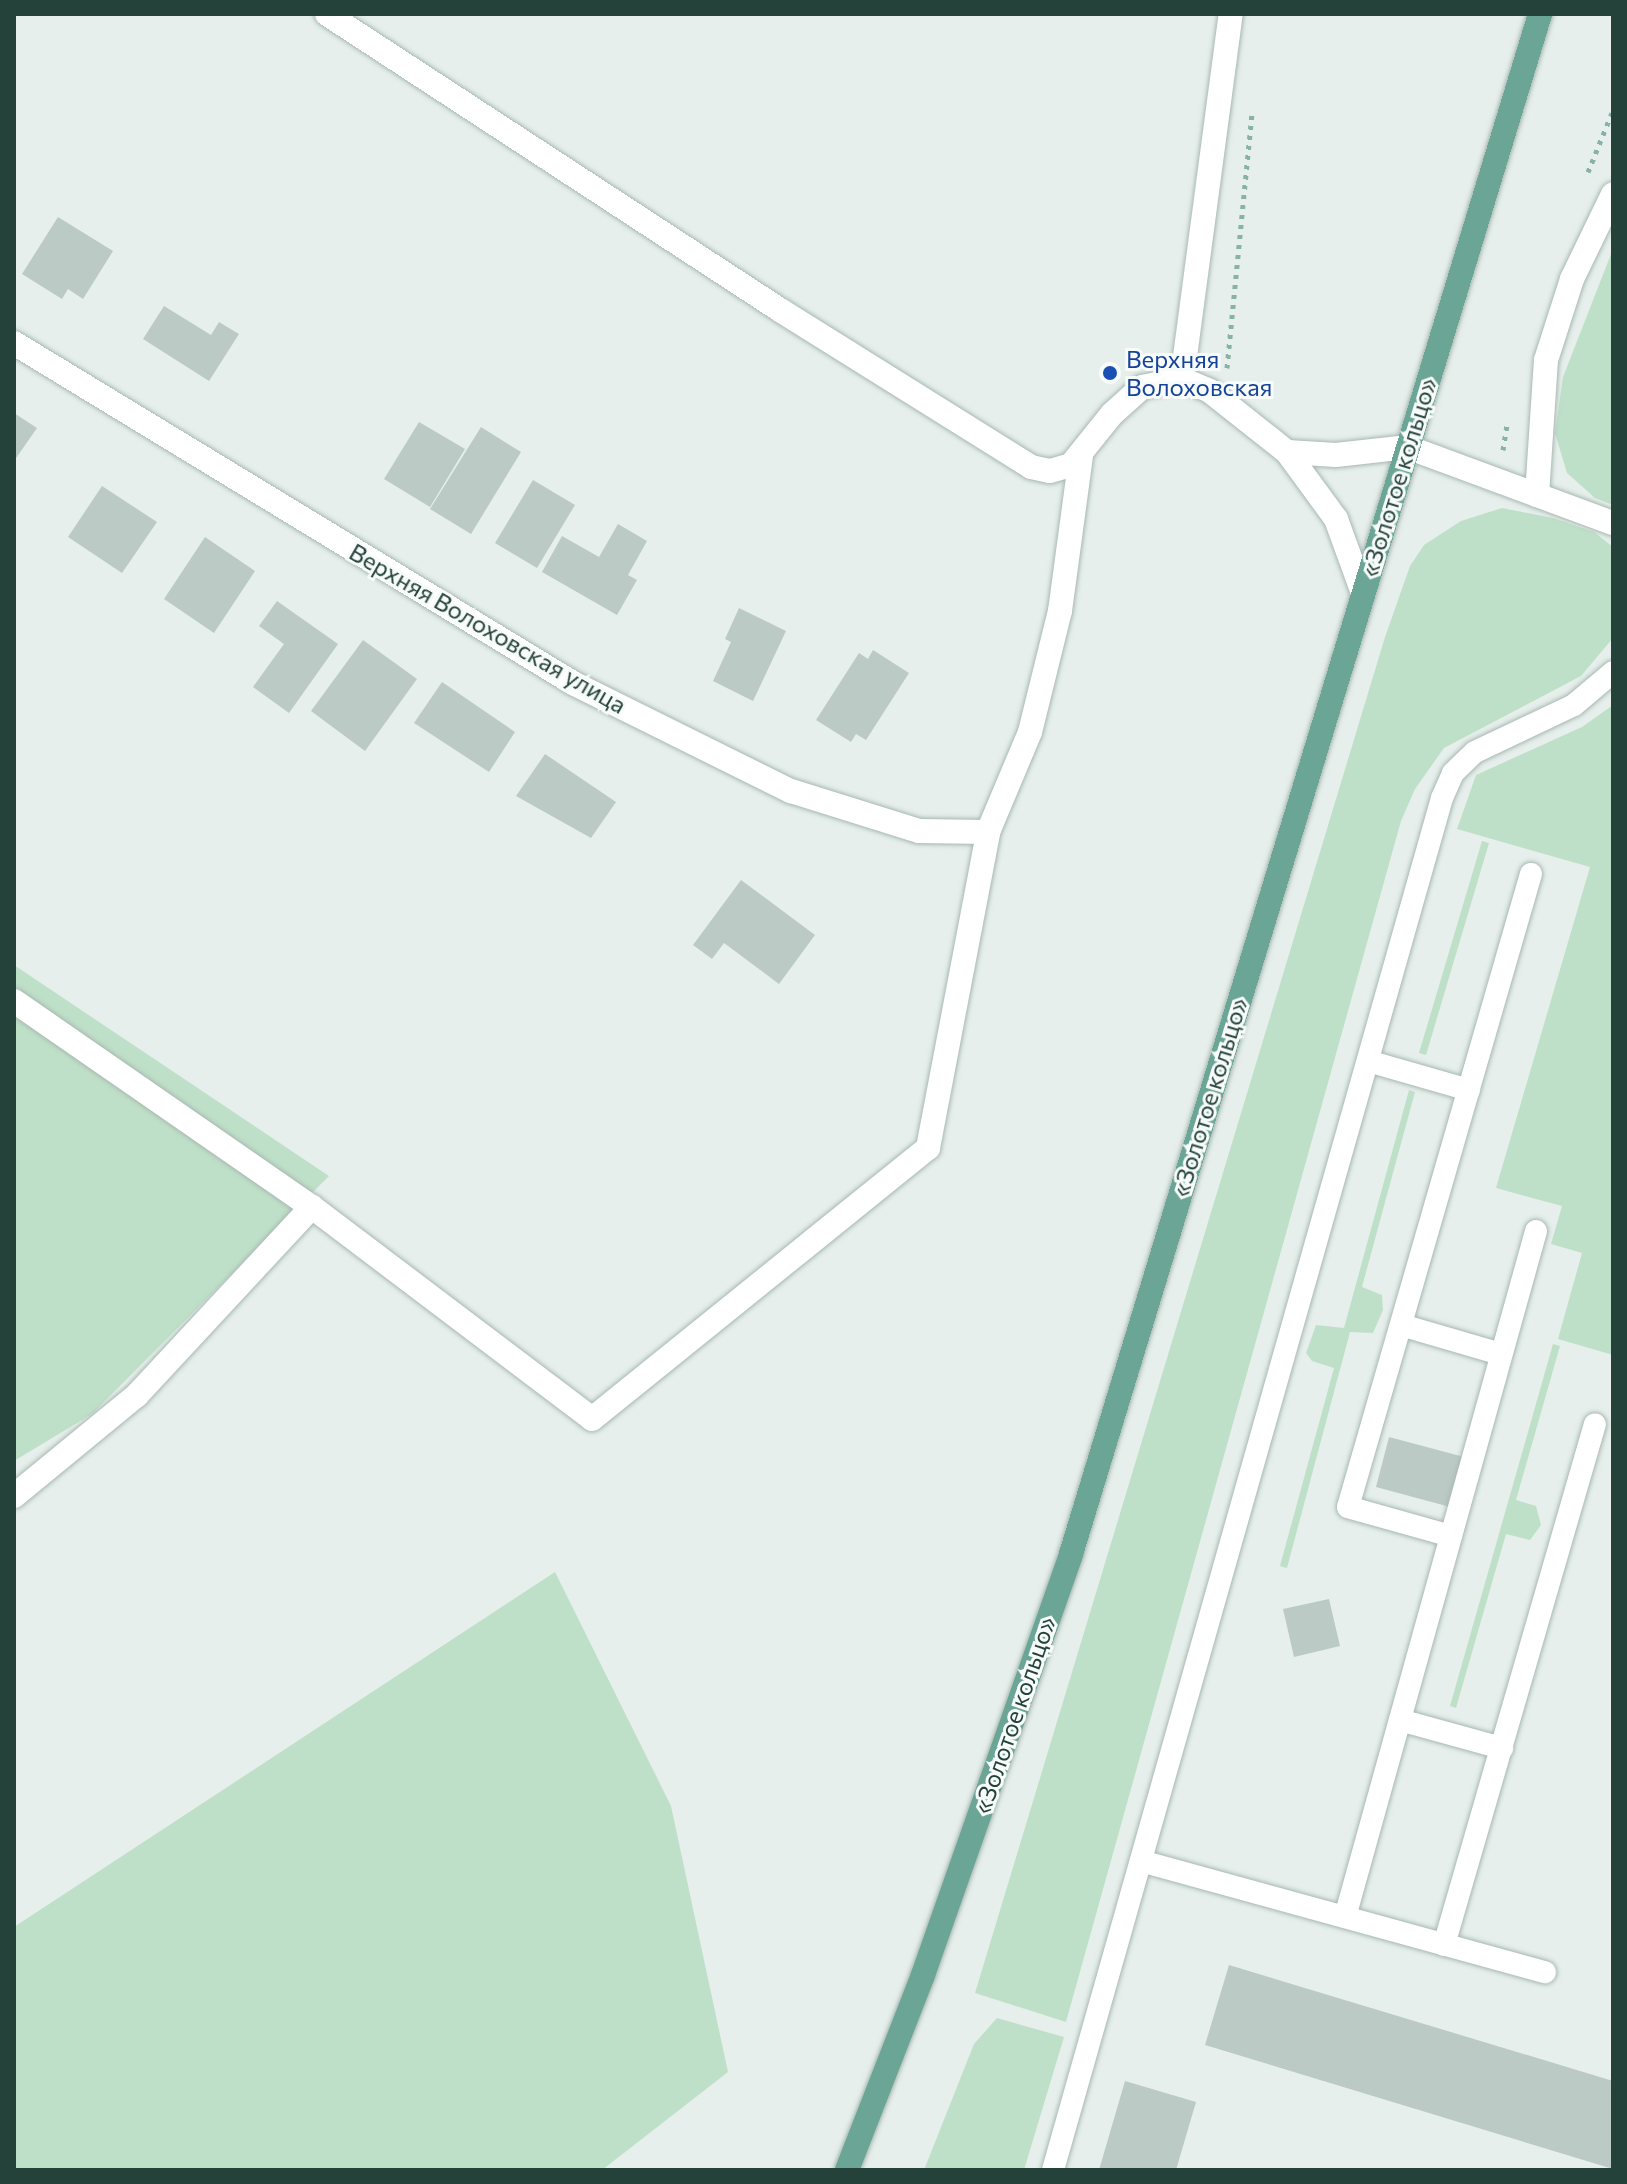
<!DOCTYPE html>
<meta charset="utf-8">
<style>
body{margin:0}
#map{position:relative;width:1627px;height:2184px;overflow:hidden;background:#e6efeb;font-family:Commissioner,sans-serif}
div>[style]{position:absolute}
[style*='--x']{left:calc(var(--x)*1px);top:calc(var(--y)*1px);width:calc(var(--w)*1px);rotate:calc(var(--a)*1deg)}
.green>*{inset:0;background:#bfe0c8}
.building>*{inset:0;background:#bbcac4}
.path>*{height:5px;margin-top:-2.5px;transform-origin:0;background:repeating-linear-gradient(90deg,#86b3a5 0 4px,transparent 0 10px)}
.roads{filter:drop-shadow(0 0 2px #a8b8b2) drop-shadow(0 0 2px #a8b8b2)}
.lane>*{height:22px;margin:-11px;padding:0 11px;transform-origin:11px;border-radius:11px;background:#fff}
.street>*{height:24px;margin:-12px;padding:0 12px;transform-origin:12px;border-radius:12px;background:#fff}
.primary>*{height:24px;margin:-12px;padding:0 12px;transform-origin:12px;border-radius:12px;background:#6aa596}
.dots>*{width:22px;height:22px;translate:-50% -50%;box-sizing:border-box;border:4px solid #f7fbf9;border-radius:50%}
span{translate:-50% -50%;white-space:nowrap;text-align:center;line-height:1.15;-webkit-text-stroke:6px #f7fbf9;paint-order:stroke}
.transit-label{font-size:24px;color:#164399}
.left{translate:0 -50%;text-align:left}
.street-label{font-size:24px;color:#24423a}
.frame{position:absolute;inset:0;border:16px solid #24423a;pointer-events:none}
</style>
<div id="map">
<div class="green">
<div style="clip-path:polygon(1613px 249px,1613px 505px,1595px 498px,1567px 473px,1555px 433px,1563px 377px)"></div>
<div style="clip-path:polygon(1502px 508px,1553px 518px,1594px 532px,1613px 547px,1613px 638px,1581px 676px,1444px 748px,1415px 789px,1401px 821px,1066px 2022px,975px 1993px,1385px 637px,1410px 566px,1424px 545px,1461px 521px)"></div>
<div style="clip-path:polygon(1613px 705px,1613px 1355px,1558px 1339px,1582px 1253px,1551px 1244px,1562px 1206px,1496px 1188px,1590px 867px,1457px 829px,1476px 775px,1582px 727px)"></div>
<div style="clip-path:polygon(1482px 841px,1489px 843px,1426px 1055px,1419px 1053px)"></div>
<div style="clip-path:polygon(14px 965px,329px 1176px,92px 1414px,14px 1461px)"></div>
<div style="clip-path:polygon(1409px 1090px,1415px 1092px,1362px 1287px,1382px 1295px,1383px 1310px,1373px 1333px,1350px 1332px,1287px 1568px,1280px 1566px,1334px 1368px,1312px 1361px,1306px 1353px,1316px 1325px,1344px 1328px)"></div>
<div style="clip-path:polygon(1553px 1344px,1560px 1346px,1516px 1500px,1536px 1506px,1541px 1525px,1530px 1540px,1506px 1534px,1456px 1708px,1450px 1706px)"></div>
<div style="clip-path:polygon(555px 1572px,671px 1806px,728px 2072px,602px 2170px,14px 2170px,14px 1927px)"></div>
<div style="clip-path:polygon(997px 2018px,1064px 2037px,1024px 2170px,924px 2170px,974px 2044px)"></div>
</div>
<div class="building">
<div style="clip-path:polygon(58px 217px,113px 251px,83px 299px,68px 289px,62px 299px,22px 274px)"></div>
<div style="clip-path:polygon(164px 306px,211px 335px,219px 322px,239px 334px,209px 381px,143px 339px)"></div>
<div style="clip-path:polygon(14px 413px,37px 428px,14px 461px)"></div>
<div style="clip-path:polygon(419px 422px,465px 449px,430px 507px,384px 479px)"></div>
<div style="clip-path:polygon(481px 427px,521px 452px,471px 534px,430px 509px)"></div>
<div style="clip-path:polygon(533px 480px,575px 505px,537px 568px,495px 543px)"></div>
<div style="clip-path:polygon(102px 486px,157px 522px,122px 573px,68px 537px)"></div>
<div style="clip-path:polygon(618px 524px,647px 541px,628px 575px,637px 580px,617px 615px,542px 572px,562px 536px,599px 557px)"></div>
<div style="clip-path:polygon(205px 537px,255px 571px,214px 633px,164px 599px)"></div>
<div style="clip-path:polygon(277px 601px,338px 644px,289px 713px,253px 687px,284px 644px,259px 626px)"></div>
<div style="clip-path:polygon(739px 608px,786px 631px,753px 701px,713px 681px,731px 642px,725px 639px)"></div>
<div style="clip-path:polygon(363px 640px,417px 679px,365px 751px,311px 711px)"></div>
<div style="clip-path:polygon(873px 650px,909px 673px,866px 740px,856px 734px,851px 742px,816px 720px,859px 653px,868px 659px)"></div>
<div style="clip-path:polygon(442px 682px,515px 732px,489px 772px,414px 723px)"></div>
<div style="clip-path:polygon(545px 754px,616px 802px,591px 838px,516px 796px)"></div>
<div style="clip-path:polygon(741px 880px,815px 935px,779px 984px,724px 943px,712px 959px,693px 945px)"></div>
<div style="clip-path:polygon(1389px 1437px,1464px 1457px,1450px 1507px,1376px 1487px)"></div>
<div style="clip-path:polygon(1329px 1599px,1340px 1646px,1294px 1657px,1283px 1609px)"></div>
<div style="clip-path:polygon(1229px 1965px,1613px 2081px,1613px 2169px,1205px 2045px)"></div>
<div style="clip-path:polygon(1125px 2081px,1196px 2102px,1176px 2170px,1099px 2170px)"></div>
</div>
<div class="path">
<div style="--x:1588;--y:172;--w:67;--a:-68"></div>
<div style="--x:1227;--y:368;--w:254;--a:-84.4"></div>
<div style="--x:1503;--y:450;--w:26;--a:-81"></div>
</div>
<div class="roads">
<div class="lane">
<div style="--x:1368;--y:1061;--w:105;--a:16"></div>
<div style="--x:1401;--y:1325;--w:104;--a:16.2"></div>
<div style="--x:1451;--y:1536;--w:107;--a:-164.3"></div>
<div style="--x:1348;--y:1507;--w:659;--a:-73.88"></div>
<div style="--x:1400;--y:1720;--w:106;--a:15.4"></div>
<div style="--x:1141;--y:1861;--w:419;--a:15.4"></div>
<div style="--x:1345;--y:1917;--w:712;--a:-74.44"></div>
<div style="--x:1444;--y:1945;--w:542;--a:-73.84"></div>
<div style="--x:1053;--y:2170;--w:1426;--a:-74.17"></div>
<div style="--x:1442;--y:798;--w:27;--a:-66"></div>
<div style="--x:1453;--y:773;--w:30;--a:-44"></div>
<div style="--x:1475;--y:752;--w:110;--a:-25.4"></div>
<div style="--x:1574;--y:705;--w:51;--a:-40.2"></div>
</div>
<div class="street">
<div style="--x:327;--y:14;--w:541;--a:33.16"></div>
<div style="--x:780;--y:310;--w:296;--a:32"></div>
<div style="--x:1031;--y:467;--w:19;--a:12"></div>
<div style="--x:1050;--y:471;--w:22;--a:-16"></div>
<div style="--x:1071;--y:465;--w:65;--a:-51.2"></div>
<div style="--x:1112;--y:414;--w:40;--a:-42"></div>
<div style="--x:1142;--y:387;--w:41;--a:-11.3"></div>
<div style="--x:1182;--y:379;--w:30;--a:23"></div>
<div style="--x:1210;--y:391;--w:98;--a:38.4"></div>
<div style="--x:1287;--y:452;--w:83;--a:53.8"></div>
<div style="--x:1336;--y:519;--w:79;--a:70"></div>
<div style="--x:14;--y:343;--w:654;--a:31.31"></div>
<div style="--x:573;--y:683;--w:243;--a:26.4"></div>
<div style="--x:791;--y:791;--w:134;--a:17.4"></div>
<div style="--x:919;--y:831;--w:69;--a:0.8"></div>
<div style="--x:988;--y:832;--w:108;--a:-67.2"></div>
<div style="--x:1030;--y:732;--w:125;--a:-76.1"></div>
<div style="--x:1060;--y:611;--w:156;--a:-82.3"></div>
<div style="--x:1182;--y:379;--w:368;--a:-82.4"></div>
<div style="--x:1287;--y:452;--w:49;--a:3.5"></div>
<div style="--x:1336;--y:455;--w:71;--a:-6.4"></div>
<div style="--x:1407;--y:447;--w:220;--a:20.3"></div>
<div style="--x:1537;--y:495;--w:135;--a:-86.2"></div>
<div style="--x:1546;--y:360;--w:85;--a:-72.2"></div>
<div style="--x:1572;--y:279;--w:94;--a:-64.2"></div>
<div style="--x:14;--y:1001;--w:362;--a:34.7"></div>
<div style="--x:312;--y:1207;--w:351;--a:37.1"></div>
<div style="--x:592;--y:1419;--w:432;--a:-38.9"></div>
<div style="--x:928;--y:1148;--w:322;--a:-79.2"></div>
<div style="--x:14;--y:1496;--w:159;--a:-39.4"></div>
<div style="--x:137;--y:1395;--w:257;--a:-47.1"></div>
</div>
<div class="primary">
<div style="--x:847;--y:2170;--w:209;--a:-68.7"></div>
<div style="--x:923;--y:1975;--w:446;--a:-70.6"></div>
<div style="--x:1071;--y:1554;--w:1610;--a:-73.06"></div>
</div>
</div>
<div class="dots">
<div style="left:1110px;top:373px;background:#1a4fb4"></div>
</div>
<div class="transit-label">
<span class="left" style="left:1126px;top:373px">Верхняя<br>Волоховская</span>
</div>
<div class="street-label">
<span style="left:1398px;top:477px;rotate:-73deg">«Золотое кольцо»</span>
<span style="left:488px;top:628px;rotate:30deg">Верхняя Волоховская улица</span>
<span style="left:1209px;top:1097px;rotate:-73deg">«Золотое кольцо»</span>
<span style="left:1014px;top:1715px;rotate:-71deg">«Золотое кольцо»</span>
</div>
<div class="frame"></div>
</div>
